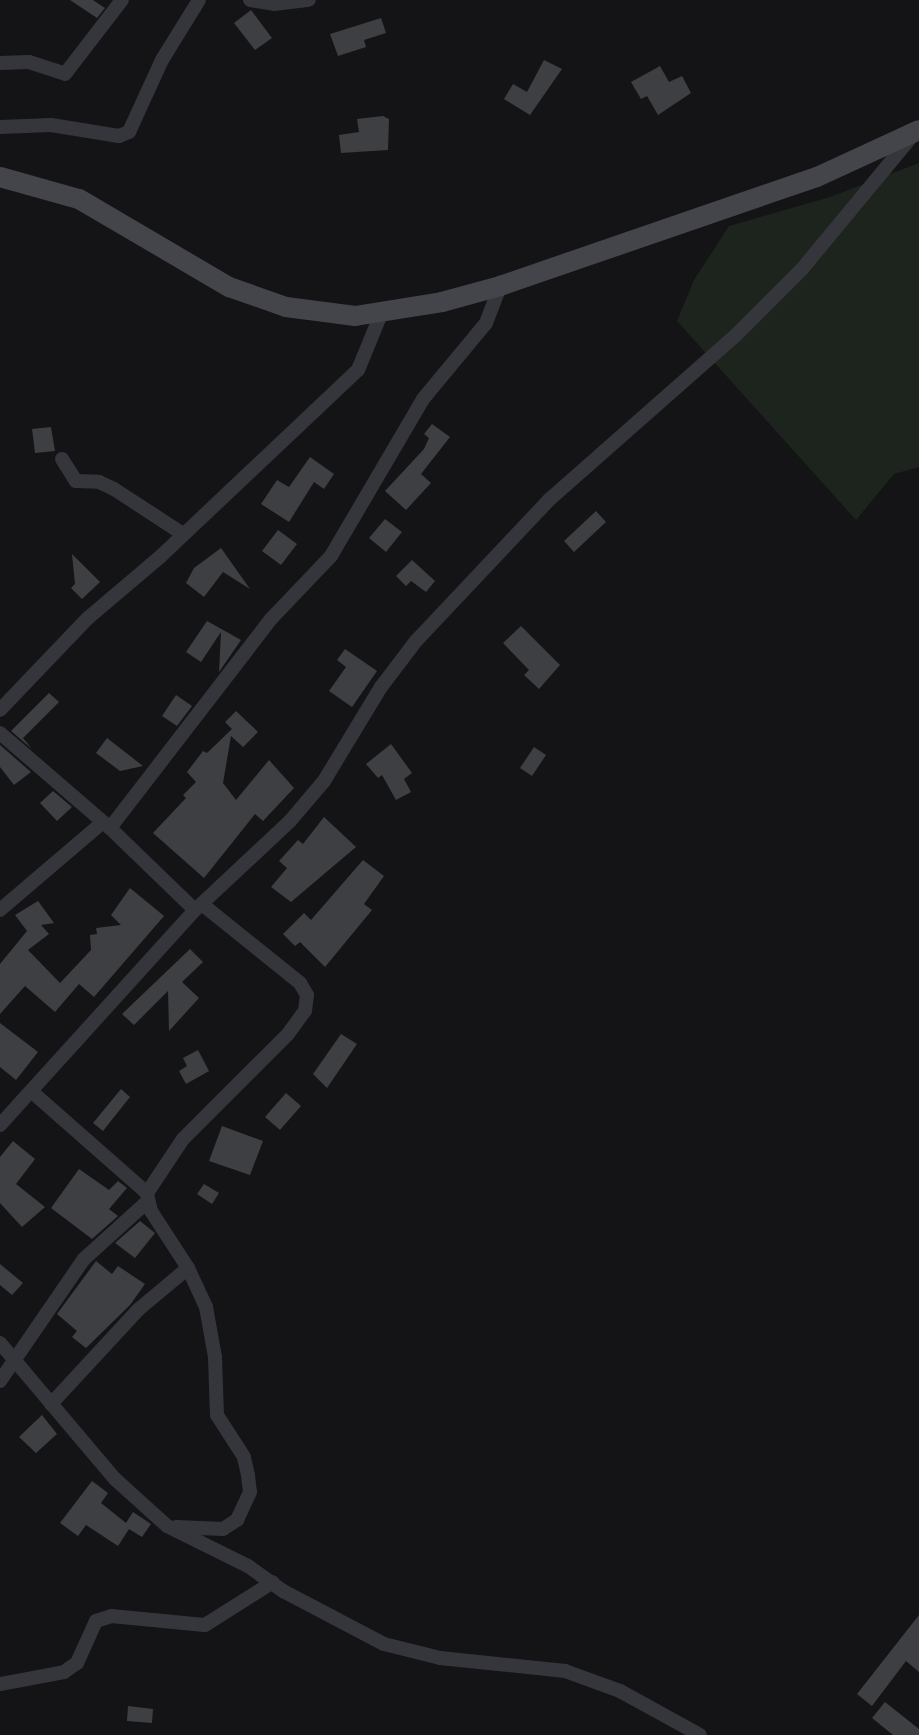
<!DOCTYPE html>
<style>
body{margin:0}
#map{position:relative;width:919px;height:1735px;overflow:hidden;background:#141416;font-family:"Varela Round",sans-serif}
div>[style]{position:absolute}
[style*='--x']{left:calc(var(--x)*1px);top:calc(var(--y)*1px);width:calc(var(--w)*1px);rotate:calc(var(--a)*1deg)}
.green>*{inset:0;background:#1c241d}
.building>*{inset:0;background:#3e3f43}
.minor>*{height:14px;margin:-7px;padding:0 7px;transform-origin:7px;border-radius:7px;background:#35363b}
.secondary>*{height:20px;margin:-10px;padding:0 10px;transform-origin:10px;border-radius:10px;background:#43454b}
span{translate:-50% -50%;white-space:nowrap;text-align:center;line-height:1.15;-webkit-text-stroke:4.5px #0f0f11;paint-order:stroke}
</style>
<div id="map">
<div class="green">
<div style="clip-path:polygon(919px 163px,919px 467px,894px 474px,856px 520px,677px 321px,694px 280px,729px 226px,830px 197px)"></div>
</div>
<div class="building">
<div style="clip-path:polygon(70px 0,93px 0,105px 8px,97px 18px)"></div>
<div style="clip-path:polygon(251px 10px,272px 38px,255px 50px,234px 23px)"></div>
<div style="clip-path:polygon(381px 18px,386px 33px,364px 40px,366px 47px,338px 56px,330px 34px)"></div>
<div style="clip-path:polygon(544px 60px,562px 69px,530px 115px,504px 99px,513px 84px,527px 92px)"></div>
<div style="clip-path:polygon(660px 66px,669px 82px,682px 76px,691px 93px,658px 115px,647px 96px,641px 99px,631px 82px)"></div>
<div style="clip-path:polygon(383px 116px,389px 119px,388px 150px,341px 153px,339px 135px,359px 132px,357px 119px)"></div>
<div style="clip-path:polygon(432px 424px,450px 437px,421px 474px,431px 483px,406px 510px,385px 491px,424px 449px,429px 438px,424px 434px)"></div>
<div style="clip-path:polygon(51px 427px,55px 451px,35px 453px,32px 429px)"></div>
<div style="clip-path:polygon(310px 457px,334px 474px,324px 489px,314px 482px,289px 522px,261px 504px,277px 480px,289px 487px)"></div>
<div style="clip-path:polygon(596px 511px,606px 522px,574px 552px,564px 541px)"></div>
<div style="clip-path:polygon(385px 519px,402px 532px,386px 552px,369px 538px)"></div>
<div style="clip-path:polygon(278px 530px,297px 544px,281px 565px,262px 551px)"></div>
<div style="clip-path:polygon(221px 548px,250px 589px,223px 572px,204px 597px,186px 583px,194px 568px)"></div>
<div style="clip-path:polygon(72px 554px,100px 582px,82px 599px,71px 588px,75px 584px)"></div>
<div style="clip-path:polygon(412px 560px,435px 581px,426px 592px,411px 581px,406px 586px,396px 576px)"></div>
<div style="clip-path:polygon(207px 621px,241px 640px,219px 672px,221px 632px,201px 662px,186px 652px)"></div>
<div style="clip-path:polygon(521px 626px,560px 665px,539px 689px,524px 675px,529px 670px,503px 643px)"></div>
<div style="clip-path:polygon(345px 649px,377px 671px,352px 707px,329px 691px,346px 667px,337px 660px)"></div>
<div style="clip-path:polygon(49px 693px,59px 702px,23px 738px,32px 749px,11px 731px)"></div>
<div style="clip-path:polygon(176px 695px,192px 706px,177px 726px,162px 716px)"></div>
<div style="clip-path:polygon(236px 711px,258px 732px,243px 747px,231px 736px,223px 783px,236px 800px,269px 760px,294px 788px,263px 821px,255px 814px,204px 878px,153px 833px,186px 798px,183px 795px,196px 782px,187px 772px,203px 751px,207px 753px,232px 729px,225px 722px)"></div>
<div style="clip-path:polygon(107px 738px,143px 766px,120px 771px,96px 753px)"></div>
<div style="clip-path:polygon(391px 744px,412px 773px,404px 779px,411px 792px,396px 800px,382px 775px,378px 778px,366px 764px)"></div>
<div style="clip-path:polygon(0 745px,31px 772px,14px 785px,0 767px)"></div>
<div style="clip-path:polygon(534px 747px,546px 755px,532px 776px,520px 768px)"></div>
<div style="clip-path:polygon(53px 791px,72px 807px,57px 821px,40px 803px)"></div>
<div style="clip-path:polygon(324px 817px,356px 847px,291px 902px,271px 887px,287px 868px,279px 861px,298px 840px,303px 844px)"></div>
<div style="clip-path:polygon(363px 860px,384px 876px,364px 904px,372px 910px,325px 967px,300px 942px,295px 946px,283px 934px,304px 913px,311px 920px)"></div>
<div style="clip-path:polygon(130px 888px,164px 916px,94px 997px,79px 984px,55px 1012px,25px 986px,0 1014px,0 964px,27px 931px,15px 915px,38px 901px,54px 923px,41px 925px,49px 934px,28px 950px,60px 983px,91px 950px,90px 935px,97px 934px,96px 928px,121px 925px,111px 915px)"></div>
<div style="clip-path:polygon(190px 949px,203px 962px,182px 982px,199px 998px,169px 1031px,168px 991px,134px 1025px,122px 1014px)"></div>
<div style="clip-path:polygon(0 1023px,38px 1052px,16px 1080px,0 1067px)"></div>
<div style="clip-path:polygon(341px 1034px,357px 1044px,327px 1088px,313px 1074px)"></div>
<div style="clip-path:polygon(198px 1050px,209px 1071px,186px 1084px,179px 1071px,187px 1066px,183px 1058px)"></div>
<div style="clip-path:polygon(121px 1089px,130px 1097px,103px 1131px,93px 1123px)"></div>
<div style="clip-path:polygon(286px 1093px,301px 1106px,280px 1130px,265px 1117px)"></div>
<div style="clip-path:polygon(222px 1126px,263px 1141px,250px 1175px,209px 1161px)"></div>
<div style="clip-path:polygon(13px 1141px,35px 1159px,16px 1184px,45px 1207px,22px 1227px,0 1203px,0 1157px)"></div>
<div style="clip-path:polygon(79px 1169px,109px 1190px,118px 1181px,127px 1188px,109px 1209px,118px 1216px,92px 1239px,51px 1208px)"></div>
<div style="clip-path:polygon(204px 1184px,219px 1193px,212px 1204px,197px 1194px)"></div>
<div style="clip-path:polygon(140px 1221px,155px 1233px,135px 1258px,115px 1243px)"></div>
<div style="clip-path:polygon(96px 1261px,112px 1274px,118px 1266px,145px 1284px,130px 1305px,86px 1348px,72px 1337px,77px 1331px,57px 1314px)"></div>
<div style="clip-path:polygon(0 1264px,23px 1283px,12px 1295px,0 1285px)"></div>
<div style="clip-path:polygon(42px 1415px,57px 1434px,36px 1453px,19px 1437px)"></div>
<div style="clip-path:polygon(92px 1481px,108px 1493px,101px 1503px,126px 1523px,133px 1512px,151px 1524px,142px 1537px,129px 1529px,118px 1546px,86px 1525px,78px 1536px,60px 1523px)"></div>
<div style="clip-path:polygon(919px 1615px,919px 1672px,906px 1661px,872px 1706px,857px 1694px)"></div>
<div style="clip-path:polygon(885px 1702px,919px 1729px,919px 1735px,893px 1735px,872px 1718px)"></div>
<div style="clip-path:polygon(128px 1706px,153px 1709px,152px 1723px,127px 1721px)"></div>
</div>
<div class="minor">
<div style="--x:250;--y:0;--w:24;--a:9"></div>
<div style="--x:274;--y:4;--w:35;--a:-7"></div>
<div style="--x:0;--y:63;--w:29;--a:-2"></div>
<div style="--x:29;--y:62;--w:38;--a:18"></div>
<div style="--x:65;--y:74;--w:93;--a:-52.4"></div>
<div style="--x:0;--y:127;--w:51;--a:-2.2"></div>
<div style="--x:51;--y:125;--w:69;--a:9.2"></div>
<div style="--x:119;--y:136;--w:11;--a:-22"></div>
<div style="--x:129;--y:132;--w:79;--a:-65.4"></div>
<div style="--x:162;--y:60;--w:70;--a:-58.3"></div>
<div style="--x:62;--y:459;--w:26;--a:58"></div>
<div style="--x:76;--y:481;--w:23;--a:2"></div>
<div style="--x:99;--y:482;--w:17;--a:25"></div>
<div style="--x:114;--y:489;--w:82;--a:33.1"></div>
<div style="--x:0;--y:710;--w:127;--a:-46.3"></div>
<div style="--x:88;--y:618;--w:96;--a:-40.3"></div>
<div style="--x:161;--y:556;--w:271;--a:-43.4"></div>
<div style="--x:358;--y:370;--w:61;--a:-67.7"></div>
<div style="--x:0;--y:733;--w:145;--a:40.8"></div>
<div style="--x:110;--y:828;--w:118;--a:44"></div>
<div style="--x:110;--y:828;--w:264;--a:-52.4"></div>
<div style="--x:271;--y:619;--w:87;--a:-46.4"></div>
<div style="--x:331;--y:556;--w:182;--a:-59.6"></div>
<div style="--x:423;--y:399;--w:99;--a:-50.3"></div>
<div style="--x:486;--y:323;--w:40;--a:-69"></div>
<div style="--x:0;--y:910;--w:134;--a:-40.5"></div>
<div style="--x:31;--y:1091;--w:154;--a:41.3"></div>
<div style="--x:0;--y:1125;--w:290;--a:-47.8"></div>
<div style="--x:195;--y:910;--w:130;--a:-43.1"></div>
<div style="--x:290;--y:821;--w:52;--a:-49.6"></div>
<div style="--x:324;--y:781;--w:110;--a:-58.8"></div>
<div style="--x:381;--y:687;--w:58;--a:-52.7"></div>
<div style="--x:416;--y:641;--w:195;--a:-46.7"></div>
<div style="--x:550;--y:499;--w:248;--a:-41.4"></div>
<div style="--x:736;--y:335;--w:93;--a:-45"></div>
<div style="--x:802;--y:269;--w:174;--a:-50.4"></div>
<div style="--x:0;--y:1343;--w:178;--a:49.8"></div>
<div style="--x:115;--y:1479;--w:70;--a:42.1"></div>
<div style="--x:167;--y:1526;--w:90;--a:26.3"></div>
<div style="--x:248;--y:1566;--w:43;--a:35.5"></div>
<div style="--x:283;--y:1591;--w:114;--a:27.7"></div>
<div style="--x:384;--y:1644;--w:58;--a:14"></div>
<div style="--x:440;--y:1658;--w:126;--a:5.9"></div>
<div style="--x:565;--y:1671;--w:59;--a:20"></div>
<div style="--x:620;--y:1691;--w:91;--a:28.8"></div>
<div style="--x:0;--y:1381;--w:148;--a:-55.5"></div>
<div style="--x:84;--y:1259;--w:86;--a:-42.2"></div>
<div style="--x:51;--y:1404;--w:129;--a:-47.2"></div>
<div style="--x:139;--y:1309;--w:64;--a:-39.9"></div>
<div style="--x:176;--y:1527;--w:47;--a:2.4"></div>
<div style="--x:223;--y:1529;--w:17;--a:-33"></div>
<div style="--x:237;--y:1520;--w:31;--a:-65"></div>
<div style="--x:250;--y:1492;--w:17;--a:-97"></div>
<div style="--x:248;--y:1475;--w:18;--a:-103"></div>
<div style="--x:244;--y:1457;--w:50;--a:-122.7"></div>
<div style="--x:217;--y:1415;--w:58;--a:-92"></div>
<div style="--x:215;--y:1357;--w:51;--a:-100.2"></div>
<div style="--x:206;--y:1307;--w:43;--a:-114.8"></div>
<div style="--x:188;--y:1268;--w:68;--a:-123"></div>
<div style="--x:151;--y:1211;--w:18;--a:-103"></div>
<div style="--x:147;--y:1193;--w:65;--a:-56.3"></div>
<div style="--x:183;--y:1139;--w:148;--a:-45"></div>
<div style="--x:288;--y:1034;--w:29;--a:-54"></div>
<div style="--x:305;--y:1011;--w:16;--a:-83"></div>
<div style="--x:307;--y:995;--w:14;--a:-120"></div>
<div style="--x:300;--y:983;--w:124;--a:-141.2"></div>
<div style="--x:0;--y:1684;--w:65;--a:-10.6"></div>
<div style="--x:64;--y:1672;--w:16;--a:-35"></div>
<div style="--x:77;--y:1663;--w:46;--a:-65.7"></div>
<div style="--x:96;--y:1621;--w:16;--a:-18"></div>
<div style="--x:111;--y:1616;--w:94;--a:5.5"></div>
<div style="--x:205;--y:1625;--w:80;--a:-32.3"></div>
</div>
<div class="secondary">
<div style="--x:0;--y:177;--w:82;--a:15.6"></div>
<div style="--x:79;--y:199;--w:174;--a:30.4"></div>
<div style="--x:229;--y:287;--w:60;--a:19.3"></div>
<div style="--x:286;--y:307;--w:70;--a:7.4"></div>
<div style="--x:355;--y:316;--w:88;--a:-9.1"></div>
<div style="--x:442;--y:302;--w:60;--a:-15.4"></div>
<div style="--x:500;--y:286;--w:335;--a:-19"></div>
<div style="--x:817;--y:177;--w:112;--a:-24.7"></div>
</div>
</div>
